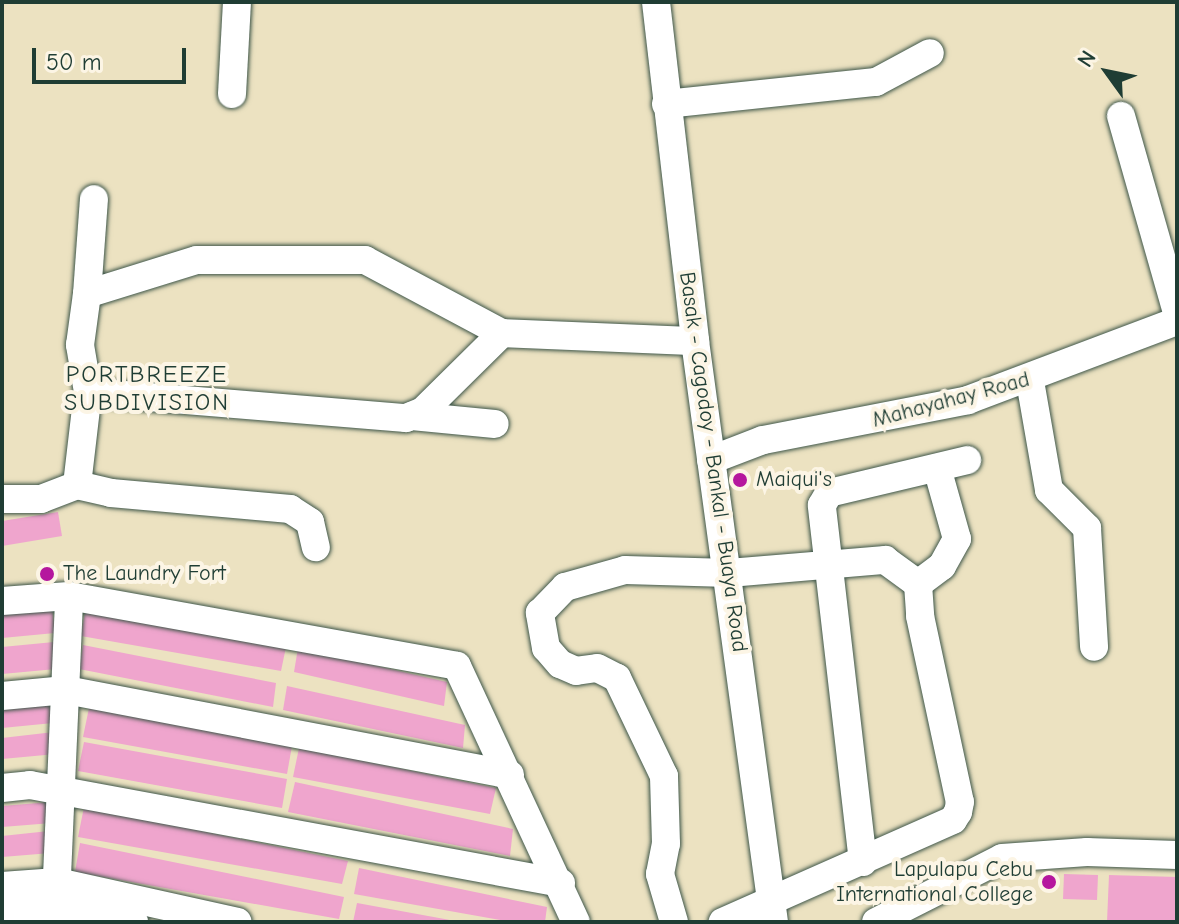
<!DOCTYPE html>
<style>
body{margin:0}
#map{position:relative;width:1179px;height:924px;overflow:hidden;background:#ece2c1;font-family:"Comic Neue",sans-serif}
div>[style]{position:absolute}
[style*='--x']{left:calc(var(--x)*1px);top:calc(var(--y)*1px);width:calc(var(--w)*1px);rotate:calc(var(--a)*1deg)}
.building>*{inset:0;background:#efa5cd}
.roads{filter:drop-shadow(0 0 2px #3e5649) drop-shadow(0 0 2px #3e5649)}
.minor>*{height:28px;margin:-14px;padding:0 14px;transform-origin:14px;border-radius:14px;background:#fff}
.dots>*{width:22px;height:22px;translate:-50% -50%;box-sizing:border-box;border:4px solid #fcf5e5;border-radius:50%}
span{translate:-50% -50%;white-space:nowrap;text-align:center;line-height:1.15;-webkit-text-stroke:8px #fcf5e5;paint-order:stroke}
.street-label{font-size:22px;color:#1f3d34}
.poi-label{font-size:22px;color:#1f3d34}
.left{translate:0 -50%;text-align:left}
.right{translate:-100% -50%;text-align:right}
.neighbourhood-label{font-size:24px;color:#1f3d34;letter-spacing:2px}
.frame{position:absolute;inset:0;border:4px solid #1f3d34;pointer-events:none}
.north{position:absolute;left:1067px;top:32px;width:80px;height:80px;-webkit-text-stroke:6px #fcf5e5;paint-order:stroke;rotate:303deg;font-size:22px;font-weight:700;line-height:32px;text-align:center;color:#1f3d34}
.north::after{content:'';display:block;margin:auto;width:28px;height:36px;background:#1f3d34;clip-path:polygon(50% 0,100% 100%,50% 72%,0 100%)}
.scale{position:absolute;left:32px;top:48px;width:154px;height:36px;box-sizing:border-box;border:4px solid #1f3d34;border-top:0;padding-left:10px;font-size:24px;line-height:28px;white-space:nowrap;color:#1f3d34;-webkit-text-stroke:6px #fcf5e5;paint-order:stroke}
</style>
<div id="map">
<div class="building">
<div style="clip-path:polygon(58px 512px,62px 536px,2px 546px,2px 521px)"></div>
<div style="clip-path:polygon(52px 606px,55px 633px,2px 638px,2px 611px)"></div>
<div style="clip-path:polygon(85px 612px,286px 647px,281px 671px,81px 636px)"></div>
<div style="clip-path:polygon(54px 642px,56px 669px,2px 674px,2px 647px)"></div>
<div style="clip-path:polygon(83px 645px,276px 683px,273px 707px,79px 669px)"></div>
<div style="clip-path:polygon(298px 648px,447px 682px,444px 706px,294px 672px)"></div>
<div style="clip-path:polygon(287px 686px,465px 725px,463px 748px,283px 710px)"></div>
<div style="clip-path:polygon(52px 702px,53px 723px,2px 728px,2px 707px)"></div>
<div style="clip-path:polygon(89px 708px,292px 746px,287px 774px,83px 737px)"></div>
<div style="clip-path:polygon(54px 732px,56px 754px,2px 759px,2px 738px)"></div>
<div style="clip-path:polygon(84px 742px,287px 779px,282px 808px,78px 771px)"></div>
<div style="clip-path:polygon(299px 748px,496px 788px,490px 814px,293px 777px)"></div>
<div style="clip-path:polygon(295px 782px,513px 829px,510px 856px,288px 812px)"></div>
<div style="clip-path:polygon(50px 802px,52px 823px,2px 827px,2px 806px)"></div>
<div style="clip-path:polygon(84px 807px,348px 861px,342px 884px,78px 837px)"></div>
<div style="clip-path:polygon(49px 831px,51px 853px,2px 857px,2px 836px)"></div>
<div style="clip-path:polygon(80px 843px,344px 897px,339px 919px,75px 872px)"></div>
<div style="clip-path:polygon(359px 868px,547px 907px,545px 922px,512px 922px,354px 894px)"></div>
<div style="clip-path:polygon(1064px 874px,1098px 875px,1097px 900px,1063px 899px)"></div>
<div style="clip-path:polygon(1109px 875px,1177px 877px,1177px 922px,1107px 922px)"></div>
<div style="clip-path:polygon(357px 903px,450px 920px,450px 922px,353px 922px)"></div>
</div>
<div class="roads">
<div class="minor">
<div style="--x:656;--y:2;--w:341;--a:83.4"></div>
<div style="--x:695;--y:341;--w:586;--a:82.26"></div>
<div style="--x:232;--y:94;--w:92;--a:-86.9"></div>
<div style="--x:666;--y:104;--w:211;--a:-6"></div>
<div style="--x:876;--y:82;--w:61;--a:-28.2"></div>
<div style="--x:1121;--y:116;--w:205;--a:74.1"></div>
<div style="--x:87;--y:294;--w:95;--a:-85.8"></div>
<div style="--x:1030;--y:381;--w:111;--a:80.1"></div>
<div style="--x:1049;--y:490;--w:54;--a:45"></div>
<div style="--x:1087;--y:528;--w:119;--a:86.6"></div>
<div style="--x:88;--y:392;--w:319;--a:4.7"></div>
<div style="--x:406;--y:418;--w:18;--a:-22"></div>
<div style="--x:423;--y:411;--w:111;--a:-44.6"></div>
<div style="--x:412;--y:416;--w:83;--a:5.5"></div>
<div style="--x:711;--y:460;--w:56;--a:-21"></div>
<div style="--x:763;--y:440;--w:209;--a:-11"></div>
<div style="--x:968;--y:400;--w:223;--a:-20.7"></div>
<div style="--x:77;--y:485;--w:35;--a:13"></div>
<div style="--x:111;--y:493;--w:180;--a:5.1"></div>
<div style="--x:290;--y:509;--w:24;--a:33"></div>
<div style="--x:310;--y:522;--w:26;--a:77"></div>
<div style="--x:2;--y:499;--w:39;--a:0"></div>
<div style="--x:41;--y:499;--w:39;--a:-21"></div>
<div style="--x:77;--y:485;--w:94;--a:-83.3"></div>
<div style="--x:88;--y:392;--w:48;--a:-99.7"></div>
<div style="--x:80;--y:345;--w:51;--a:-82.2"></div>
<div style="--x:87;--y:294;--w:115;--a:-17.2"></div>
<div style="--x:197;--y:260;--w:168;--a:0"></div>
<div style="--x:365;--y:260;--w:155;--a:28.1"></div>
<div style="--x:502;--y:333;--w:193;--a:2.4"></div>
<div style="--x:918;--y:584;--w:30;--a:-37"></div>
<div style="--x:942;--y:566;--w:31;--a:-61"></div>
<div style="--x:957;--y:539;--w:74;--a:-105.7"></div>
<div style="--x:2;--y:601;--w:67;--a:-4.3"></div>
<div style="--x:69;--y:596;--w:394;--a:10.2"></div>
<div style="--x:457;--y:666;--w:282;--a:65.1"></div>
<div style="--x:2;--y:696;--w:64;--a:-5.4"></div>
<div style="--x:66;--y:690;--w:452;--a:10.8"></div>
<div style="--x:2;--y:788;--w:28;--a:-6"></div>
<div style="--x:30;--y:785;--w:540;--a:10.46"></div>
<div style="--x:863;--y:862;--w:359;--a:-96.6"></div>
<div style="--x:822;--y:505;--w:14;--a:-60"></div>
<div style="--x:829;--y:493;--w:142;--a:-13.4"></div>
<div style="--x:2;--y:886;--w:55;--a:-4.2"></div>
<div style="--x:57;--y:882;--w:185;--a:12.5"></div>
<div style="--x:2;--y:909;--w:54;--a:-4.2"></div>
<div style="--x:56;--y:905;--w:80;--a:12.3"></div>
<div style="--x:55;--y:922;--w:326;--a:-87.5"></div>
<div style="--x:674;--y:922;--w:50;--a:-106.3"></div>
<div style="--x:660;--y:874;--w:31;--a:-79"></div>
<div style="--x:666;--y:844;--w:68;--a:-91.7"></div>
<div style="--x:664;--y:776;--w:109;--a:-115.6"></div>
<div style="--x:617;--y:678;--w:22;--a:-153"></div>
<div style="--x:597;--y:668;--w:21;--a:172"></div>
<div style="--x:576;--y:671;--w:17;--a:-156"></div>
<div style="--x:560;--y:664;--w:21;--a:-131"></div>
<div style="--x:546;--y:648;--w:36;--a:-100"></div>
<div style="--x:540;--y:613;--w:36;--a:-46"></div>
<div style="--x:565;--y:587;--w:62;--a:-15.8"></div>
<div style="--x:625;--y:570;--w:104;--a:1.7"></div>
<div style="--x:729;--y:573;--w:157;--a:-4.8"></div>
<div style="--x:885;--y:560;--w:41;--a:36"></div>
<div style="--x:918;--y:584;--w:32;--a:86"></div>
<div style="--x:920;--y:616;--w:190;--a:77.9"></div>
<div style="--x:960;--y:802;--w:10;--a:101"></div>
<div style="--x:958;--y:812;--w:9;--a:122"></div>
<div style="--x:953;--y:820;--w:252;--a:156.1"></div>
<div style="--x:876;--y:922;--w:141;--a:-26.9"></div>
<div style="--x:1002;--y:858;--w:85;--a:-4"></div>
<div style="--x:1087;--y:852;--w:90;--a:1.9"></div>
</div>
</div>
<div class="dots">
<div style="left:740px;top:480px;background:#b5179e"></div>
<div style="left:47px;top:574px;background:#b5179e"></div>
<div style="left:1049px;top:882px;background:#b5179e"></div>
</div>
<div class="street-label">
<span style="left:951px;top:400px;rotate:-15deg">Mahayahay Road</span>
<span style="left:713px;top:462px;rotate:82deg">Basak - Cagodoy - Bankal - Buaya Road</span>
</div>
<div class="poi-label">
<span class="left" style="left:756px;top:480px">Maiqui's</span>
<span class="left" style="left:63px;top:574px">The Laundry Fort</span>
<span class="right" style="left:1033px;top:882px">Lapulapu Cebu<br>International College</span>
</div>
<div class="neighbourhood-label">
<span style="left:147px;top:389px">PORTBREEZE<br>SUBDIVISION</span>
</div>
<div class="frame"></div>
<div class="north">N</div>
<div class="scale">50 m</div>
</div>
